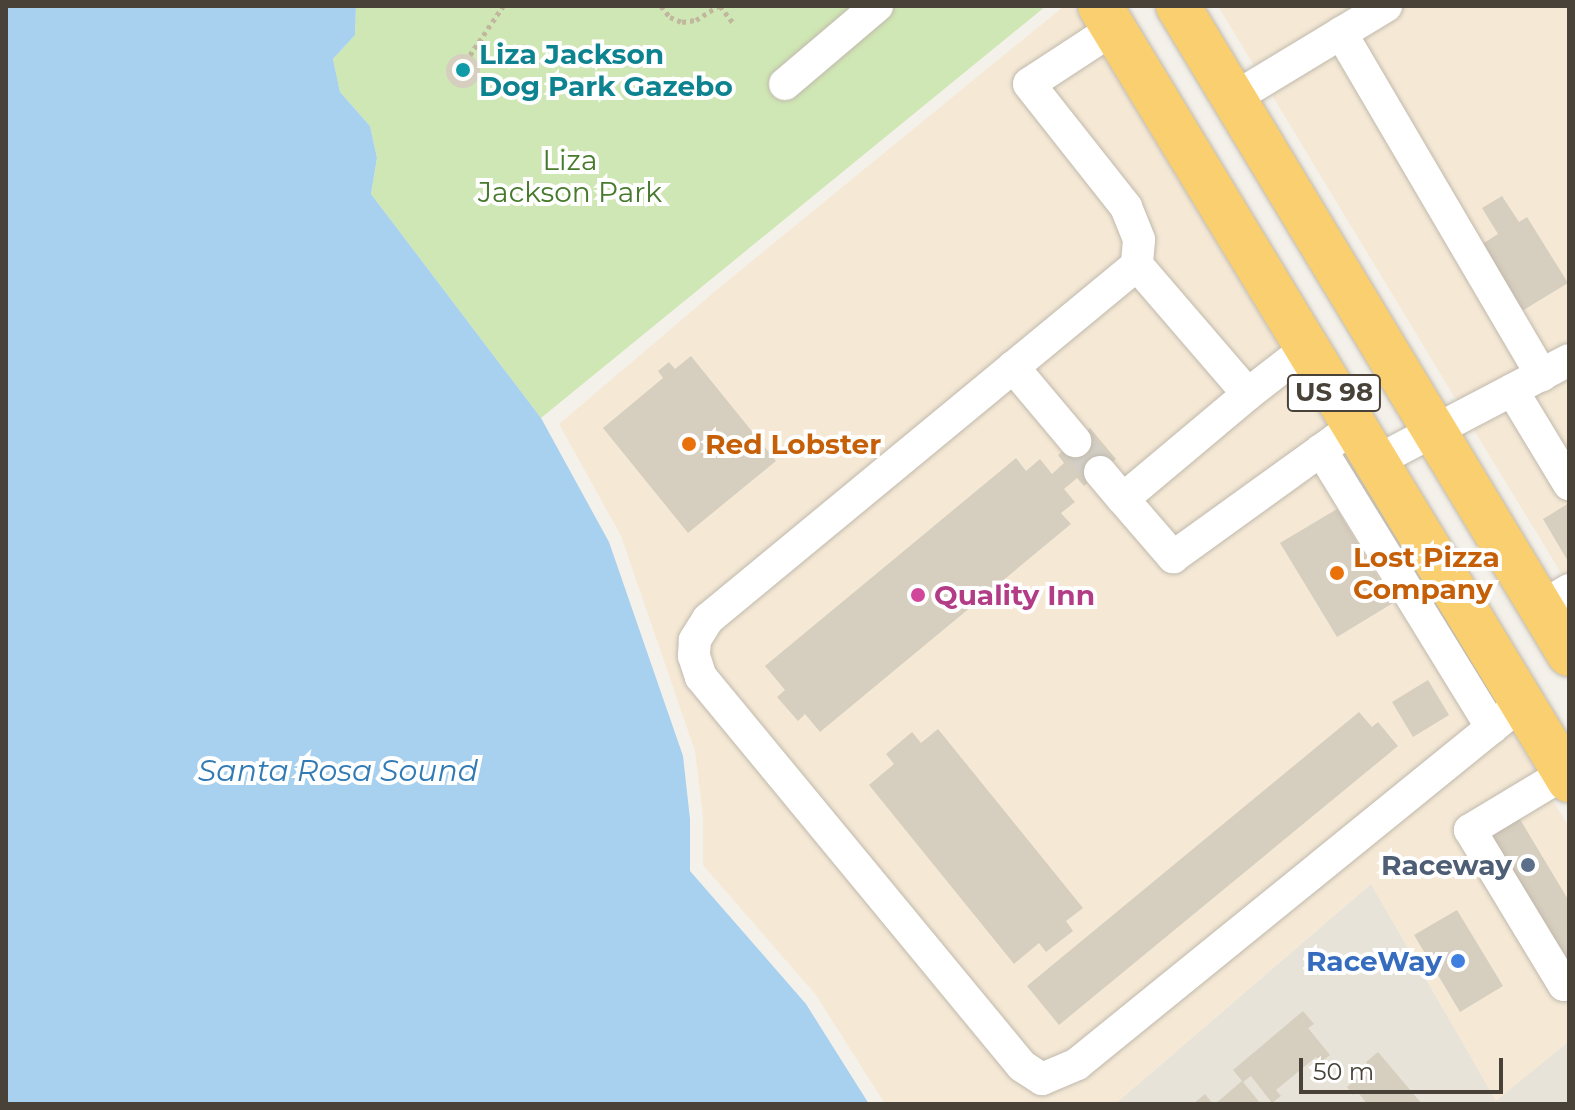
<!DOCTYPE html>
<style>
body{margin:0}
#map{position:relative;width:1575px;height:1110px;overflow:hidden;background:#f4f1ea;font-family:Montserrat,sans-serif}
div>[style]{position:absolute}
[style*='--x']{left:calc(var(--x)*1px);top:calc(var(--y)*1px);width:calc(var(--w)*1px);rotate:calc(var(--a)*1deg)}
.residential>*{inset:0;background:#e8e3d8}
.commercial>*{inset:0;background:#f5e9d6}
.green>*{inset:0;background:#cfe7b4}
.water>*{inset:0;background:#a8d0ef}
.building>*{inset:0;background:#d6cebf}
.round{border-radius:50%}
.minor-tunnel>*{height:32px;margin-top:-16px;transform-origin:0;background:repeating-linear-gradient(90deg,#d2cec6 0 32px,transparent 0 48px)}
.path>*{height:5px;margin-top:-2.5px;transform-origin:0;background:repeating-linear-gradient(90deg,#c1b69e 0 4px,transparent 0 8px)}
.roads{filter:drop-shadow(0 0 2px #c0b9ac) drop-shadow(0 0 2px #c0b9ac)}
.minor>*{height:32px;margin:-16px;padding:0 16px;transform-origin:16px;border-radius:16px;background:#fff}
.highway>*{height:44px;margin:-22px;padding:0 22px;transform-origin:22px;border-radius:22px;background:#facf6f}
.dots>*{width:22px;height:22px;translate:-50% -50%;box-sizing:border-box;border:4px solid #fff;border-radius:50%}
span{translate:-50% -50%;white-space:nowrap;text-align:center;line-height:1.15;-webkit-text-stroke:8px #fff;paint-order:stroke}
.shield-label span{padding:2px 6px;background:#fff;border:2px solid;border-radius:6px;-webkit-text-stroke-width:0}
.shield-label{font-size:26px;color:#484238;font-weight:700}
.culture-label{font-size:28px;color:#0d838f;font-weight:700}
.left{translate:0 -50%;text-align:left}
.park-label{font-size:28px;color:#477a2c}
.food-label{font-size:28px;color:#c56008;font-weight:700}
.hotel-label{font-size:28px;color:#b23c85;font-weight:700}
.service-label{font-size:28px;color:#4e5e75;font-weight:700}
.right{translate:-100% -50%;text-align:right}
.shop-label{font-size:28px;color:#366cbe;font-weight:700}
.water-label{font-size:30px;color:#327ab3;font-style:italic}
.frame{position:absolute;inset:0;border:8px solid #484238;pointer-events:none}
.scale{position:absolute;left:1299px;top:1058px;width:204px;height:36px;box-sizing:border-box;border:4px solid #484238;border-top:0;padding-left:10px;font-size:24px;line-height:28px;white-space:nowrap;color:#484238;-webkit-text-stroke:6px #fff;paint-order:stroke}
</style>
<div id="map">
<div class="residential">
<div style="clip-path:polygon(1371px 884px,1496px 1100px,1569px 1041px,1569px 1104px,1115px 1104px)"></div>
</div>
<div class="commercial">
<div style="clip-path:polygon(1064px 6px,1073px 6px,1569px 827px,1569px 1041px,1496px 1101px,1371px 884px,1115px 1104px,885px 1104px,816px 995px,703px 865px,703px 816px,695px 751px,621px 536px,559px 424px,725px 283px)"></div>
<div style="clip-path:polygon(1218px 6px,1569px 6px,1569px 344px,1458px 403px)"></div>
<div style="clip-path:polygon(1569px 376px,1569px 586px,1472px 427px)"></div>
</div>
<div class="green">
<div style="clip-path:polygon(356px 6px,1046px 6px,541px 418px,371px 194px,377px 158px,370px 126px,340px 92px,333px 59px,355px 35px)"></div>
</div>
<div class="water">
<div style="clip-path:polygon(6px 6px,356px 6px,355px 35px,333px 59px,340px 92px,370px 126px,377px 158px,371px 194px,541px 418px,609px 542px,683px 756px,690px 819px,690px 871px,806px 1004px,869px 1104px,6px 1104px)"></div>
</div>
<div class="building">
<div class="round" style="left:446px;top:54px;width:34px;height:34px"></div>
<div style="clip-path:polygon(1502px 196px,1519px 222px,1527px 217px,1568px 283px,1517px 314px,1476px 248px,1498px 234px,1482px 208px)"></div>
<div style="clip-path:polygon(691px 356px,776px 461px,688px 533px,603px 428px,663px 378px,658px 371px,669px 362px,675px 369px)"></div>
<div style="clip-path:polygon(1090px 428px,1116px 459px,1084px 486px,1077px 478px,1064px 489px,1075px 502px,1061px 513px,1071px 524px,820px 732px,805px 714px,798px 721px,777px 697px,785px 690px,765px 666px,1016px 458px,1026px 471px,1040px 459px,1052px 474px,1064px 463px,1058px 455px)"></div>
<div style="clip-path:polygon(1569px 503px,1569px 563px,1543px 519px)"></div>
<div style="clip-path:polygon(1337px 509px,1393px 603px,1337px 637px,1280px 543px)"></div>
<div style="clip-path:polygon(1428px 680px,1449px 715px,1413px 737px,1392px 702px)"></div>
<div style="clip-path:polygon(1359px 712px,1372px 727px,1378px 722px,1398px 746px,1059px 1025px,1027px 986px)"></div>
<div style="clip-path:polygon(938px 729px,1083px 908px,1066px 921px,1073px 931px,1046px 952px,1039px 943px,1014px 964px,869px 785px,894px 764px,886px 754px,912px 732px,921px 743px)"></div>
<div style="clip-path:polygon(1515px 811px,1569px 901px,1569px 966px,1486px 828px)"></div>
<div style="clip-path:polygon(1457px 910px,1503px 986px,1460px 1012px,1414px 935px)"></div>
<div style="clip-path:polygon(1303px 1011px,1314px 1024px,1308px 1028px,1330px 1055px,1321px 1062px,1316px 1057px,1276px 1090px,1281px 1096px,1272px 1103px,1251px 1076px,1243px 1082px,1261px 1104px,1215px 1104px,1242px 1081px,1233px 1070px)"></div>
<div style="clip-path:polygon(1378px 1052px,1422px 1104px,1367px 1104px,1357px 1091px,1353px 1095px,1347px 1087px,1370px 1068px,1366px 1062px)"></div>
<div style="clip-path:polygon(1205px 1094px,1213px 1104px,1193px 1104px)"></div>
</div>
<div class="minor-tunnel">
<div style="--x:1075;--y:441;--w:40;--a:51"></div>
</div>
<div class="path">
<div style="--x:661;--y:6;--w:14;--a:51"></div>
<div style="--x:670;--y:17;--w:13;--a:23"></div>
<div style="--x:682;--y:22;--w:14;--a:-8"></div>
<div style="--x:696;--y:20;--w:26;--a:-32"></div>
<div style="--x:720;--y:6;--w:24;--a:52"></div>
<div style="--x:470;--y:55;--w:59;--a:-56"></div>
</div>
<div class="roads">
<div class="minor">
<div style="--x:1113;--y:29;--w:100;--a:146.8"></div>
<div style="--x:1029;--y:84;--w:157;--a:51.7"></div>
<div style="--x:1126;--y:207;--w:35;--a:68"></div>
<div style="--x:1139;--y:240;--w:25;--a:95"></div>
<div style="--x:1137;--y:265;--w:556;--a:140.47"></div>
<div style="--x:708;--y:619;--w:25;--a:122"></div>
<div style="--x:695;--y:640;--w:16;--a:94"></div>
<div style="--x:694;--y:656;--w:22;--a:72"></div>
<div style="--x:701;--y:677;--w:504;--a:50.47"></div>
<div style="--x:1022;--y:1066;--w:24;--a:33"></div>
<div style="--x:1042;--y:1079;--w:38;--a:-23"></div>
<div style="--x:1077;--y:1064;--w:573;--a:-39.05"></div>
<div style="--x:1341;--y:33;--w:397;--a:59.6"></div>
<div style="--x:785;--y:84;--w:121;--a:-40.3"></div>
<div style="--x:1234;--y:98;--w:178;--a:-31.2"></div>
<div style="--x:1137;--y:265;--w:170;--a:49.3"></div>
<div style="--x:1248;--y:394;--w:75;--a:-37.9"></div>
<div style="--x:1013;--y:367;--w:97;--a:50"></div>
<div style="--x:1512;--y:390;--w:110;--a:58.8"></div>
<div style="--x:1321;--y:450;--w:326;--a:58.4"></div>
<div style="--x:1375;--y:462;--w:219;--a:-27.7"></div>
<div style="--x:1100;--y:472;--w:35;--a:50"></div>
<div style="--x:1123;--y:499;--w:163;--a:-40"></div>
<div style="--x:1123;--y:499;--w:77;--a:49.2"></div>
<div style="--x:1173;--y:557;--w:203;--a:-35.8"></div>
<div style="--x:1541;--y:607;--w:33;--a:-31"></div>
<div style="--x:1565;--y:773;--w:111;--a:149"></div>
<div style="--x:1470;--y:830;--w:181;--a:58.8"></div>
<div style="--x:1564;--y:985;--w:6;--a:-31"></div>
</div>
<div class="highway">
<div style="--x:1100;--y:6;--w:905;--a:58.79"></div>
<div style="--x:1178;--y:6;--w:757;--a:58.89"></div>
</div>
</div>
<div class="dots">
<div style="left:463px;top:70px;background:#0f9aa8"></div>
<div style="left:689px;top:444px;background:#e8710a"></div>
<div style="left:1337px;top:573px;background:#e8710a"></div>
<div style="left:918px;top:595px;background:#d1479c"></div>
<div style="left:1528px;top:865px;background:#5c6f8a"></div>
<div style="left:1458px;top:961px;background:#3f7fe0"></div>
</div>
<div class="shield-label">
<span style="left:1334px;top:393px">US 98</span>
</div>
<div class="culture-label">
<span class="left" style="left:479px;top:70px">Liza Jackson<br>Dog Park Gazebo</span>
</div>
<div class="park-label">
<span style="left:570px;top:176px">Liza<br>Jackson Park</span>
</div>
<div class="food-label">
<span class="left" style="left:705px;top:444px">Red Lobster</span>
<span class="left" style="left:1353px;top:573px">Lost Pizza<br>Company</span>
</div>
<div class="hotel-label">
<span class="left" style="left:934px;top:595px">Quality Inn</span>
</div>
<div class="service-label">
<span class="right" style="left:1512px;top:865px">Raceway</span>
</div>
<div class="shop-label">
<span class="right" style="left:1442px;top:961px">RaceWay</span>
</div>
<div class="water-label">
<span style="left:338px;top:771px">Santa Rosa Sound</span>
</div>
<div class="frame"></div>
<div class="scale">50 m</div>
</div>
